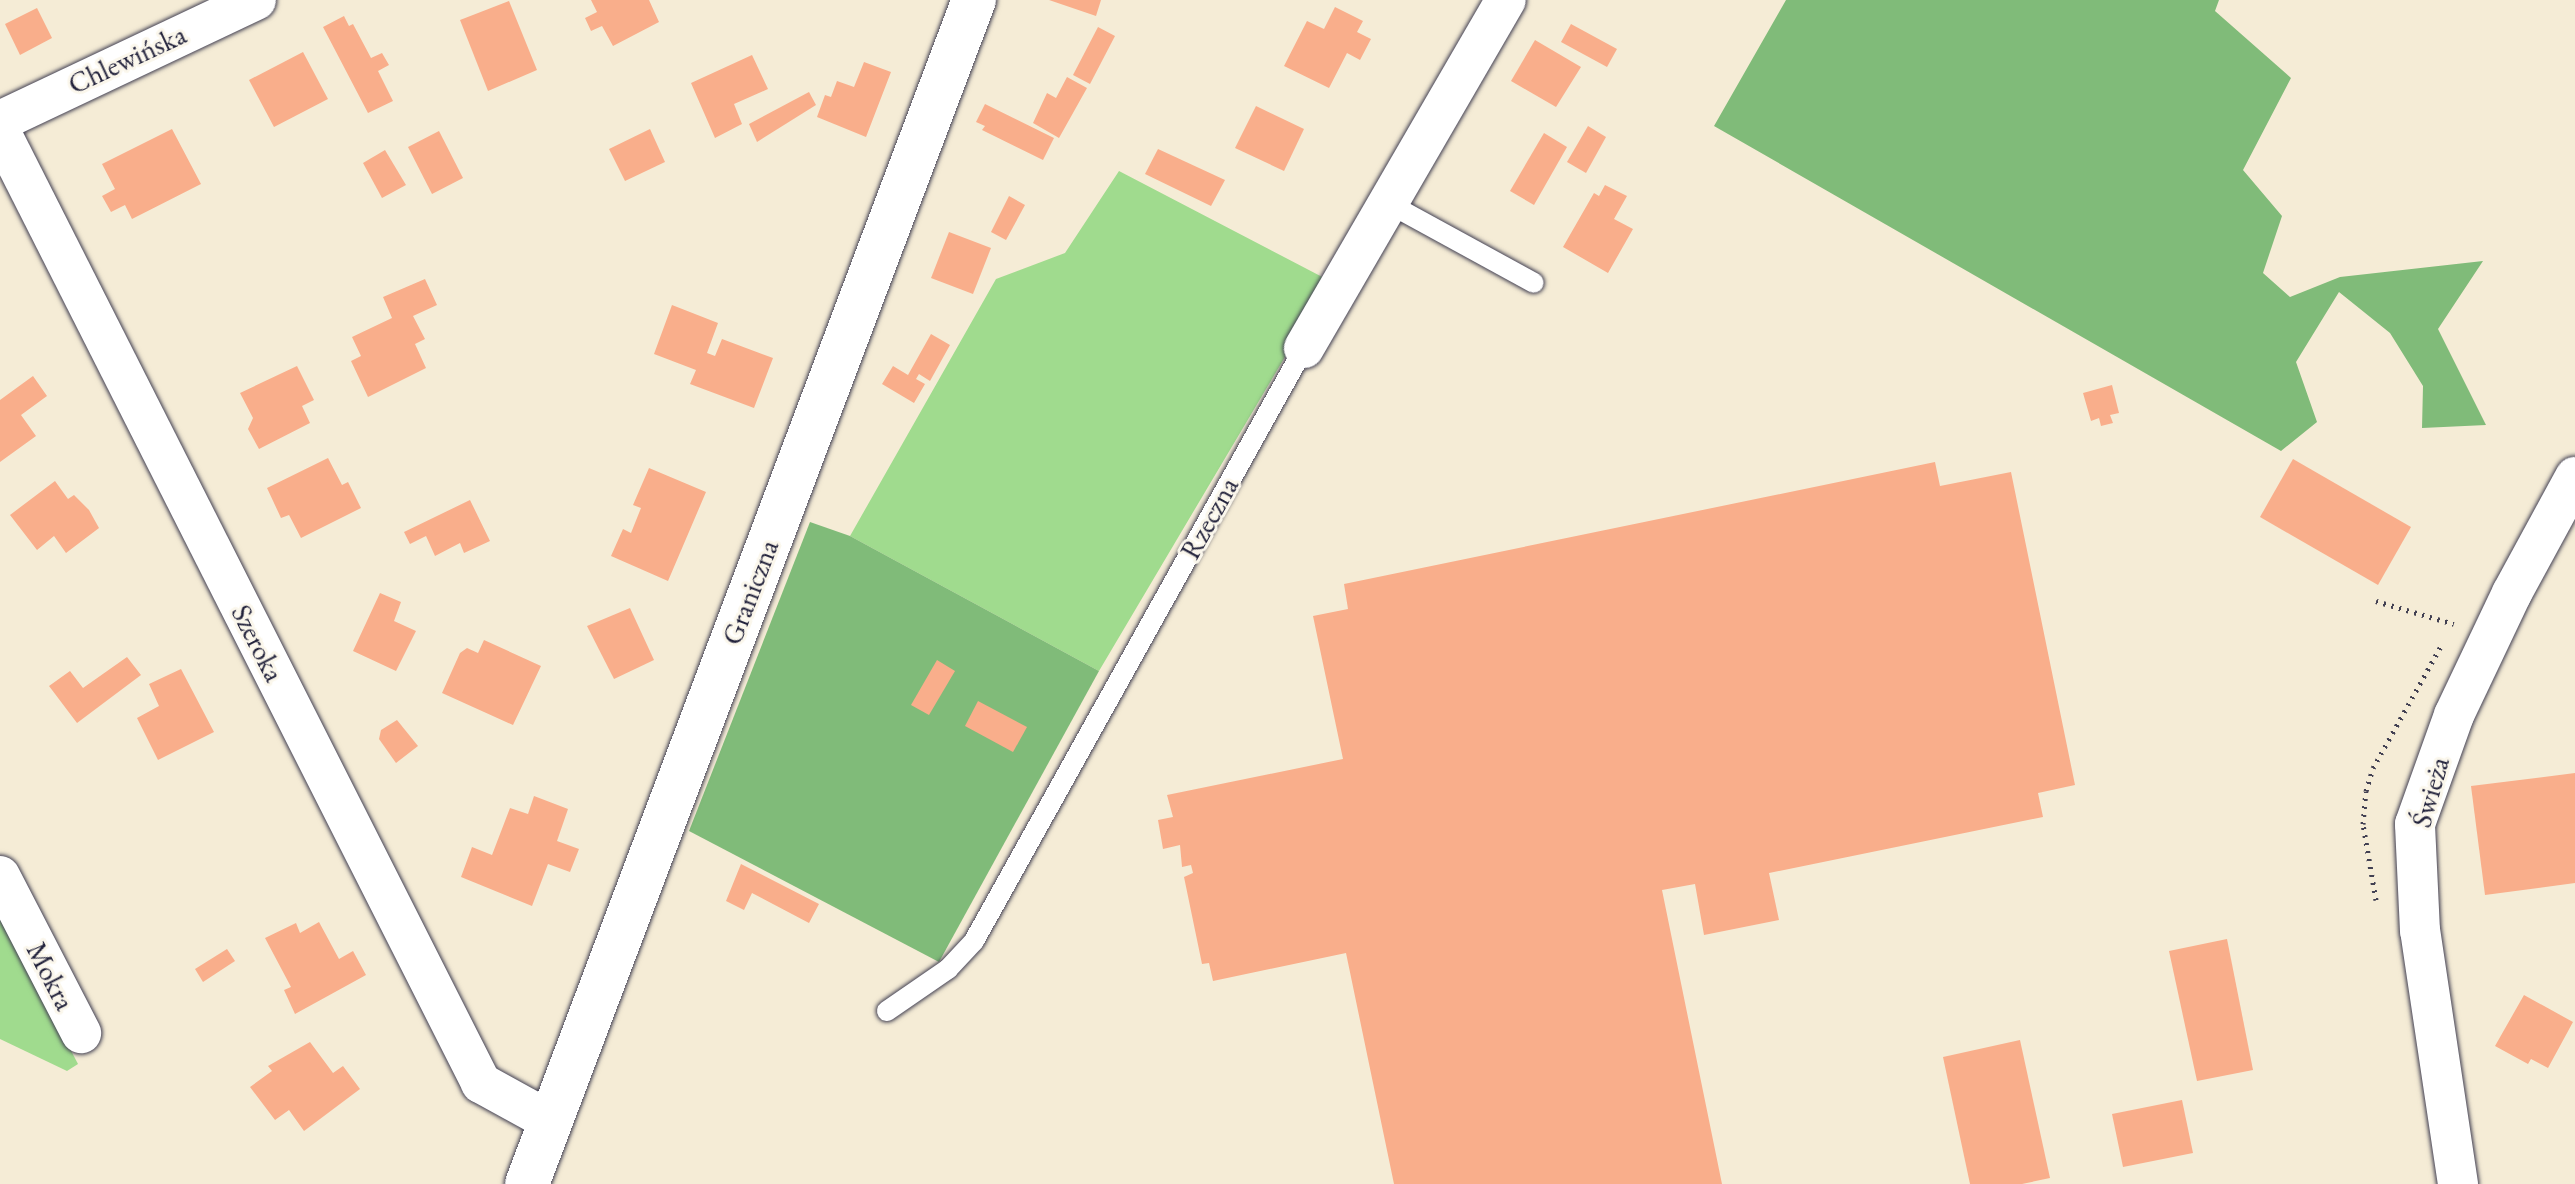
<!DOCTYPE html>
<meta charset="utf-8">
<style>
body{margin:0}
#map{position:relative;width:2575px;height:1184px;overflow:hidden;background:#f5ecd6;font-family:"EB Garamond",serif}
div>[style]{position:absolute}
[style*='--x']{left:calc(var(--x)*1px);top:calc(var(--y)*1px);width:calc(var(--w)*1px);rotate:calc(var(--a)*1deg)}
.green>*{inset:0;background:#a0db8e}
.forest>*{inset:0;background:#80bb79}
.building>*{inset:0;background:#f9ae8b}
.path>*{height:5px;margin-top:-2.5px;transform-origin:0;background:repeating-linear-gradient(90deg,#424052 0 2px,transparent 0 8px)}
.roads{filter:drop-shadow(0 0 2px #424052) drop-shadow(0 0 2px #424052)}
.lane>*{height:20px;margin:-10px;padding:0 10px;transform-origin:10px;border-radius:10px;background:#fff}
.street>*{height:40px;margin:-20px;padding:0 20px;transform-origin:20px;border-radius:20px;background:#fff}
.secondary>*{height:44px;margin:-22px;padding:0 22px;transform-origin:22px;border-radius:22px;background:#fff}
span{translate:-50% -50%;white-space:nowrap;text-align:center;line-height:1.15;-webkit-text-stroke:6px #fbf7ec;paint-order:stroke}
.street-label{font-size:28px;color:#22223b}
</style>
<div id="map">
<div class="green">
<div style="clip-path:polygon(1119px 171px,1330px 281px,1099px 671px,850px 536px,996px 279px,1065px 253px)"></div>
<div style="clip-path:polygon(0 914px,78px 1064px,67px 1071px,0 1039px)"></div>
</div>
<div class="forest">
<div style="clip-path:polygon(1786px 0,2219px 0,2215px 11px,2291px 78px,2243px 170px,2282px 216px,2263px 273px,2290px 297px,2340px 277px,2483px 261px,2438px 329px,2486px 425px,2422px 428px,2423px 386px,2390px 333px,2339px 292px,2296px 362px,2317px 422px,2281px 451px,1714px 126px)"></div>
<div style="clip-path:polygon(810px 522px,850px 536px,1099px 671px,939px 962px,689px 831px)"></div>
</div>
<div class="building">
<div style="clip-path:polygon(591px 0,649px 0,659px 22px,613px 46px,602px 26px,591px 31px,585px 18px,597px 12px)"></div>
<div style="clip-path:polygon(1049px 0,1101px 0,1096px 16px)"></div>
<div style="clip-path:polygon(509px 1px,537px 70px,488px 91px,460px 20px)"></div>
<div style="clip-path:polygon(1335px 7px,1363px 21px,1357px 32px,1371px 39px,1360px 60px,1347px 53px,1329px 88px,1284px 66px,1307px 21px,1324px 29px)"></div>
<div style="clip-path:polygon(37px 8px,52px 38px,20px 55px,5px 24px)"></div>
<div style="clip-path:polygon(344px 16px,349px 26px,353px 24px,371px 58px,382px 53px,389px 65px,378px 71px,393px 101px,368px 113px,323px 27px)"></div>
<div style="clip-path:polygon(1571px 24px,1617px 49px,1607px 67px,1561px 42px)"></div>
<div style="clip-path:polygon(1098px 27px,1115px 36px,1090px 84px,1073px 75px)"></div>
<div style="clip-path:polygon(1535px 40px,1581px 67px,1556px 107px,1511px 81px)"></div>
<div style="clip-path:polygon(303px 52px,328px 99px,274px 127px,249px 80px)"></div>
<div style="clip-path:polygon(752px 55px,768px 89px,734px 104px,742px 124px,715px 138px,691px 83px)"></div>
<div style="clip-path:polygon(864px 62px,891px 72px,866px 137px,817px 117px,825px 95px,831px 97px,837px 81px,854px 87px)"></div>
<div style="clip-path:polygon(1067px 77px,1087px 88px,1059px 138px,1033px 123px,1047px 93px,1056px 98px)"></div>
<div style="clip-path:polygon(809px 92px,816px 105px,757px 142px,749px 124px)"></div>
<div style="clip-path:polygon(985px 104px,1054px 138px,1043px 160px,982px 130px,985px 126px,976px 122px)"></div>
<div style="clip-path:polygon(1256px 106px,1304px 129px,1284px 171px,1235px 148px)"></div>
<div style="clip-path:polygon(1588px 126px,1606px 137px,1586px 173px,1567px 162px)"></div>
<div style="clip-path:polygon(172px 129px,201px 184px,132px 219px,125px 205px,111px 212px,102px 196px,115px 189px,102px 164px)"></div>
<div style="clip-path:polygon(650px 129px,665px 162px,625px 181px,609px 149px)"></div>
<div style="clip-path:polygon(439px 131px,463px 178px,432px 194px,408px 147px)"></div>
<div style="clip-path:polygon(1544px 133px,1567px 147px,1534px 205px,1510px 191px)"></div>
<div style="clip-path:polygon(1158px 149px,1225px 180px,1211px 206px,1145px 174px)"></div>
<div style="clip-path:polygon(385px 150px,406px 185px,382px 198px,363px 163px)"></div>
<div style="clip-path:polygon(1605px 185px,1627px 196px,1614px 219px,1633px 229px,1608px 273px,1563px 247px,1594px 193px,1599px 196px)"></div>
<div style="clip-path:polygon(1009px 196px,1025px 205px,1006px 240px,991px 232px)"></div>
<div style="clip-path:polygon(949px 232px,991px 248px,973px 294px,931px 278px)"></div>
<div style="clip-path:polygon(425px 279px,437px 305px,413px 316px,425px 339px,415px 344px,426px 368px,368px 397px,351px 361px,361px 356px,352px 337px,392px 318px,383px 297px)"></div>
<div style="clip-path:polygon(672px 305px,718px 323px,707px 353px,715px 356px,722px 339px,773px 358px,754px 408px,690px 384px,696px 370px,654px 354px)"></div>
<div style="clip-path:polygon(931px 334px,950px 345px,930px 381px,919px 374px,916px 379px,925px 384px,914px 403px,882px 384px,893px 366px,908px 375px)"></div>
<div style="clip-path:polygon(297px 366px,314px 400px,302px 406px,310px 423px,259px 449px,248px 429px,253px 418px,240px 393px)"></div>
<div style="clip-path:polygon(33px 376px,47px 396px,21px 415px,36px 436px,0 462px,0 400px)"></div>
<div style="clip-path:polygon(2112px 385px,2119px 413px,2110px 415px,2113px 423px,2101px 426px,2099px 418px,2091px 421px,2083px 393px)"></div>
<div style="clip-path:polygon(328px 458px,342px 485px,348px 482px,361px 508px,301px 538px,289px 515px,281px 518px,267px 488px)"></div>
<div style="clip-path:polygon(2293px 459px,2411px 527px,2378px 585px,2260px 517px)"></div>
<div style="clip-path:polygon(1935px 462px,1940px 486px,2011px 472px,2075px 785px,2038px 793px,2043px 817px,1769px 873px,1779px 920px,1704px 935px,1695px 884px,1662px 890px,1722px 1184px,1394px 1184px,1346px 953px,1213px 981px,1209px 963px,1202px 964px,1184px 877px,1193px 873px,1191px 865px,1182px 867px,1180px 845px,1163px 849px,1158px 820px,1173px 817px,1167px 795px,1343px 759px,1313px 616px,1348px 609px,1344px 584px)"></div>
<div style="clip-path:polygon(649px 468px,706px 492px,668px 581px,611px 556px,623px 529px,631px 533px,641px 508px,633px 505px)"></div>
<div style="clip-path:polygon(55px 481px,68px 499px,74px 495px,89px 510px,99px 528px,66px 553px,54px 536px,37px 550px,10px 515px)"></div>
<div style="clip-path:polygon(470px 500px,490px 541px,464px 553px,460px 543px,435px 556px,426px 536px,410px 544px,404px 532px)"></div>
<div style="clip-path:polygon(380px 593px,401px 602px,394px 621px,416px 631px,396px 671px,353px 651px)"></div>
<div style="clip-path:polygon(630px 608px,654px 660px,614px 679px,587px 626px)"></div>
<div style="clip-path:polygon(484px 640px,541px 666px,513px 725px,442px 693px,460px 653px,467px 648px,478px 653px)"></div>
<div style="clip-path:polygon(127px 657px,141px 675px,77px 723px,49px 686px,70px 671px,83px 688px)"></div>
<div style="clip-path:polygon(937px 660px,955px 671px,929px 715px,911px 705px)"></div>
<div style="clip-path:polygon(181px 669px,214px 732px,158px 760px,137px 718px,159px 706px,149px 684px)"></div>
<div style="clip-path:polygon(978px 701px,1027px 727px,1013px 752px,965px 726px)"></div>
<div style="clip-path:polygon(397px 720px,418px 746px,396px 763px,379px 739px,381px 730px)"></div>
<div style="clip-path:polygon(2575px 773px,2575px 883px,2485px 895px,2471px 786px)"></div>
<div style="clip-path:polygon(534px 796px,568px 809px,557px 841px,579px 849px,570px 872px,548px 864px,532px 906px,461px 877px,472px 847px,492px 855px,510px 808px,528px 814px)"></div>
<div style="clip-path:polygon(741px 864px,819px 904px,809px 923px,752px 893px,744px 910px,726px 901px)"></div>
<div style="clip-path:polygon(319px 922px,339px 959px,353px 951px,366px 975px,295px 1014px,284px 990px,291px 987px,265px 938px,296px 923px,300px 933px)"></div>
<div style="clip-path:polygon(2227px 939px,2253px 1070px,2197px 1081px,2169px 951px)"></div>
<div style="clip-path:polygon(227px 949px,235px 961px,203px 982px,195px 969px)"></div>
<div style="clip-path:polygon(2524px 995px,2573px 1022px,2548px 1068px,2531px 1059px,2528px 1064px,2495px 1046px)"></div>
<div style="clip-path:polygon(2020px 1040px,2050px 1178px,2022px 1184px,1970px 1184px,1943px 1057px)"></div>
<div style="clip-path:polygon(310px 1042px,333px 1073px,343px 1066px,360px 1089px,304px 1131px,289px 1110px,275px 1120px,250px 1087px,272px 1071px,268px 1066px)"></div>
<div style="clip-path:polygon(2182px 1100px,2193px 1153px,2123px 1167px,2112px 1114px)"></div>
</div>
<div class="path">
<div style="--x:2376;--y:601;--w:81;--a:16.4"></div>
<div style="--x:2376;--y:900;--w:77;--a:-99.7"></div>
<div style="--x:2363;--y:824;--w:33;--a:-85"></div>
<div style="--x:2366;--y:791;--w:24;--a:-73"></div>
<div style="--x:2373;--y:768;--w:140;--a:-60.9"></div>
</div>
<div class="roads">
<div class="lane">
<div style="--x:1388;--y:203;--w:166;--a:28.7"></div>
<div style="--x:887;--y:1011;--w:74;--a:-34.5"></div>
<div style="--x:948;--y:969;--w:38;--a:-47"></div>
<div style="--x:974;--y:941;--w:679;--a:-60.9"></div>
</div>
<div class="street">
<div style="--x:0;--y:121;--w:283;--a:-25.3"></div>
<div style="--x:0;--y:131;--w:1067;--a:63.19"></div>
<div style="--x:481;--y:1083;--w:79;--a:28.8"></div>
<div style="--x:1304;--y:348;--w:402;--a:-59.9"></div>
<div style="--x:0;--y:876;--w:177;--a:62.7"></div>
<div style="--x:2458;--y:1184;--w:256;--a:-98.5"></div>
<div style="--x:2420;--y:931;--w:107;--a:-92.7"></div>
<div style="--x:2415;--y:824;--w:116;--a:-70.3"></div>
<div style="--x:2454;--y:715;--w:135;--a:-64.6"></div>
<div style="--x:2512;--y:593;--w:132;--a:-61.5"></div>
</div>
<div class="secondary">
<div style="--x:527;--y:1184;--w:1266;--a:-69.32"></div>
</div>
</div>
<div class="street-label">
<span style="left:127px;top:59px;rotate:-25deg">Chlewińska</span>
<span style="left:1209px;top:518px;rotate:-61deg">Rzeczna</span>
<span style="left:750px;top:592px;rotate:-69deg">Graniczna</span>
<span style="left:258px;top:643px;rotate:63deg">Szeroka</span>
<span style="left:2430px;top:792px;rotate:-74deg">Świeża</span>
<span style="left:51px;top:976px;rotate:63deg">Mokra</span>
</div>
</div>
